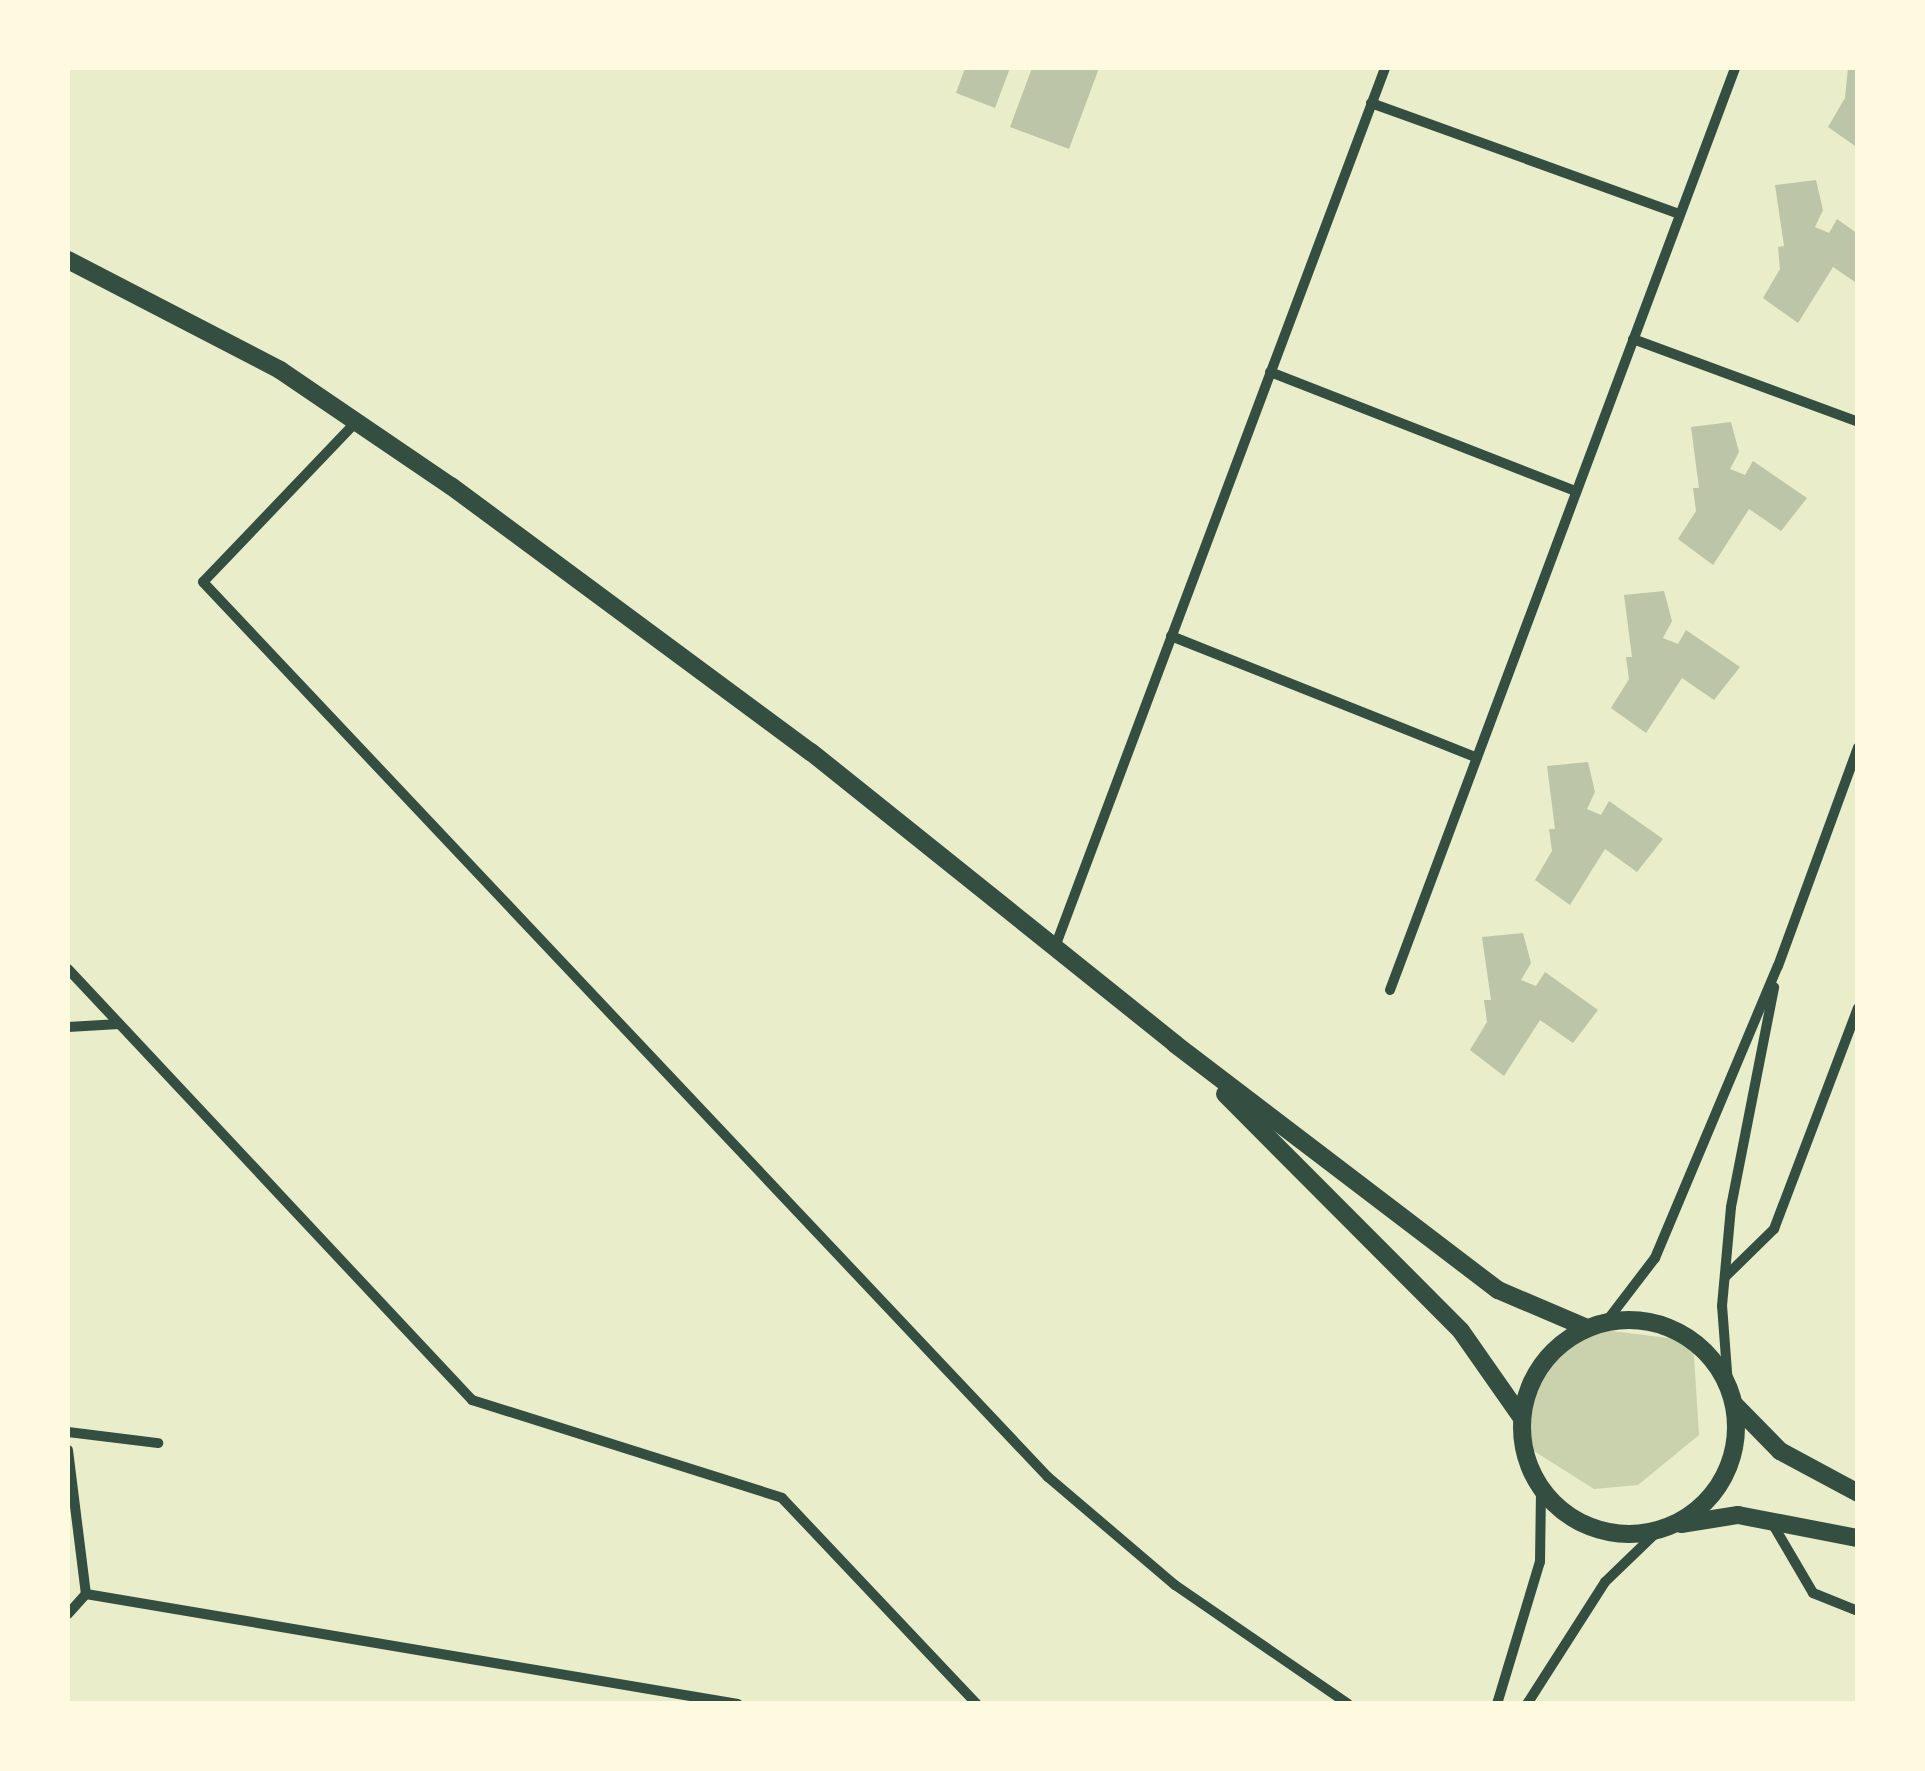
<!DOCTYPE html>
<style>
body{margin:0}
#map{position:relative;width:1925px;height:1771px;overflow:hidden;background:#e9edc9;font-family:"Asap Condensed",sans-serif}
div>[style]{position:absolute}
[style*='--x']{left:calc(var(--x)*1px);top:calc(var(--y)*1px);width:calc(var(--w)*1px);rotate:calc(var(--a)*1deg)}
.green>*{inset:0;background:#cad2ad}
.building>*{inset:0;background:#bcc5a7}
.minor>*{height:10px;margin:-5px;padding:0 5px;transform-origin:5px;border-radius:5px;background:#344e41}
.tertiary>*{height:18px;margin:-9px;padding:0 9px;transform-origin:9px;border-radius:9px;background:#344e41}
.tertiary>.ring{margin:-9px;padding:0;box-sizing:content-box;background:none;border:18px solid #344e41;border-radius:50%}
span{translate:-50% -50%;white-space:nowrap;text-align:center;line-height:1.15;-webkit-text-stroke:8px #fefae0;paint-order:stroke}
.frame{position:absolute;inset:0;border:70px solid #fefae0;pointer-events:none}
</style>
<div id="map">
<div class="green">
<div style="clip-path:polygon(1587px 1328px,1693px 1341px,1699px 1435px,1638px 1485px,1594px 1489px,1526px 1446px,1530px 1384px)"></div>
</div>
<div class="building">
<div style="clip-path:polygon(965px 68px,1010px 68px,995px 108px,956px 93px)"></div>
<div style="clip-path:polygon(1032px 68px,1099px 68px,1069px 149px,1010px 127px)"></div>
<div style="clip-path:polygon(1848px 68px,1858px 68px,1858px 148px,1828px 127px,1845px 98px)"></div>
<div style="clip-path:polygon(1816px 180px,1823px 210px,1815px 227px,1829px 233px,1837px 219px,1858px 234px,1858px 284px,1833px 267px,1798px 323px,1763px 298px,1780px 269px,1778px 247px,1784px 246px,1775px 185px)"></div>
<div style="clip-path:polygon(1731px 422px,1739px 452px,1730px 469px,1745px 475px,1753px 461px,1807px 498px,1781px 531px,1749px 509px,1713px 565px,1678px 539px,1696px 511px,1693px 488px,1699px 488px,1691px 427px)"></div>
<div style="clip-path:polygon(1664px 591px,1672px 621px,1663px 638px,1678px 644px,1686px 630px,1740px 667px,1714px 700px,1682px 678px,1646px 733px,1611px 708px,1629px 679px,1626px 657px,1632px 657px,1624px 595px)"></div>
<div style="clip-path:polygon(1588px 762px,1595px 792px,1587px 809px,1601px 815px,1609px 801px,1663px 839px,1637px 872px,1605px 849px,1570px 905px,1535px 880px,1552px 851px,1549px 829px,1555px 829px,1547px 766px)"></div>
<div style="clip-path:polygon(1523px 933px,1531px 963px,1521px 980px,1536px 986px,1545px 972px,1598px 1010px,1573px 1043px,1540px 1020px,1504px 1076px,1470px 1050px,1487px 1022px,1484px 1000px,1491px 1000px,1482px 937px)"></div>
</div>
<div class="minor">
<div style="--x:1371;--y:103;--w:328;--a:19.8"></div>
<div style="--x:1633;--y:339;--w:240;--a:20.2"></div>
<div style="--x:1270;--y:372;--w:328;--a:21.3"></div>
<div style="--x:356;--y:422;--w:221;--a:133.7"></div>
<div style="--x:203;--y:582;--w:1231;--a:46.65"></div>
<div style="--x:1048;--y:1477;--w:167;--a:40.4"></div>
<div style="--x:1175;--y:1585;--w:210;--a:34.5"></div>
<div style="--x:1171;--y:636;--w:329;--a:21.7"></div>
<div style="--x:1055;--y:947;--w:939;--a:-69.42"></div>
<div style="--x:68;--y:969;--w:591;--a:46.85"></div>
<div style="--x:472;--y:1400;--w:325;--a:17.5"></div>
<div style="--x:782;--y:1498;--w:284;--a:46.6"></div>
<div style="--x:1390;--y:990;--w:984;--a:-69.48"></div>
<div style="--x:68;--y:1027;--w:51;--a:-3.4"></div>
<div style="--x:1725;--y:1277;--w:69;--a:-44.4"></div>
<div style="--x:1774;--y:1229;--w:236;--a:-69.2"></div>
<div style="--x:1606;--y:1322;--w:81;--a:-52.6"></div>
<div style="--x:1655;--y:1258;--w:317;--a:-67.2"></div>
<div style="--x:1778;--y:966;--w:233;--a:-69.9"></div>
<div style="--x:1728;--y:1385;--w:79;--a:-94.3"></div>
<div style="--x:1722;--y:1306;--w:99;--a:-84.8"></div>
<div style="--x:1731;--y:1207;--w:224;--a:-78.9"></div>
<div style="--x:68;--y:1432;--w:91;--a:7"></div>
<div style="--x:68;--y:1450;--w:145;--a:82.9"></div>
<div style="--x:1772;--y:1523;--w:81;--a:59.6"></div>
<div style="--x:1813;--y:1593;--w:48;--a:21.8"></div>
<div style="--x:86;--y:1594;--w:661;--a:9.58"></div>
<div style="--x:68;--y:1614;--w:27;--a:-48"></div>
<div style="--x:1497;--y:1704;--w:148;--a:-73.2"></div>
<div style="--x:1540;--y:1562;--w:74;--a:-89.2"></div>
<div style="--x:1527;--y:1704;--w:145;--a:-57.4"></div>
<div style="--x:1605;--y:1582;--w:74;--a:-43.9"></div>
</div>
<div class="tertiary">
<div style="--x:68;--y:260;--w:239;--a:27.4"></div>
<div style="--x:280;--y:370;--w:207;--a:34.2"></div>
<div style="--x:451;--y:486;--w:448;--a:36.5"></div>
<div style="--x:811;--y:752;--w:467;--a:38.7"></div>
<div style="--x:1175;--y:1044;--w:406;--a:37.3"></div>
<div style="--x:1498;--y:1290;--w:97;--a:23.1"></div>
<div style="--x:1225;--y:1094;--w:334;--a:45.1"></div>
<div style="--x:1461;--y:1331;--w:106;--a:55"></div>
<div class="ring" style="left:1522px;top:1320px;width:196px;height:196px"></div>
<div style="--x:1734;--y:1404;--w:66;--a:45.6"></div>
<div style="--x:1780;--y:1451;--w:89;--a:28.3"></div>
<div style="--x:1681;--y:1524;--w:58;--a:-9"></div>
<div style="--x:1738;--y:1515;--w:122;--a:10.9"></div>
</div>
<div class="frame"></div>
</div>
